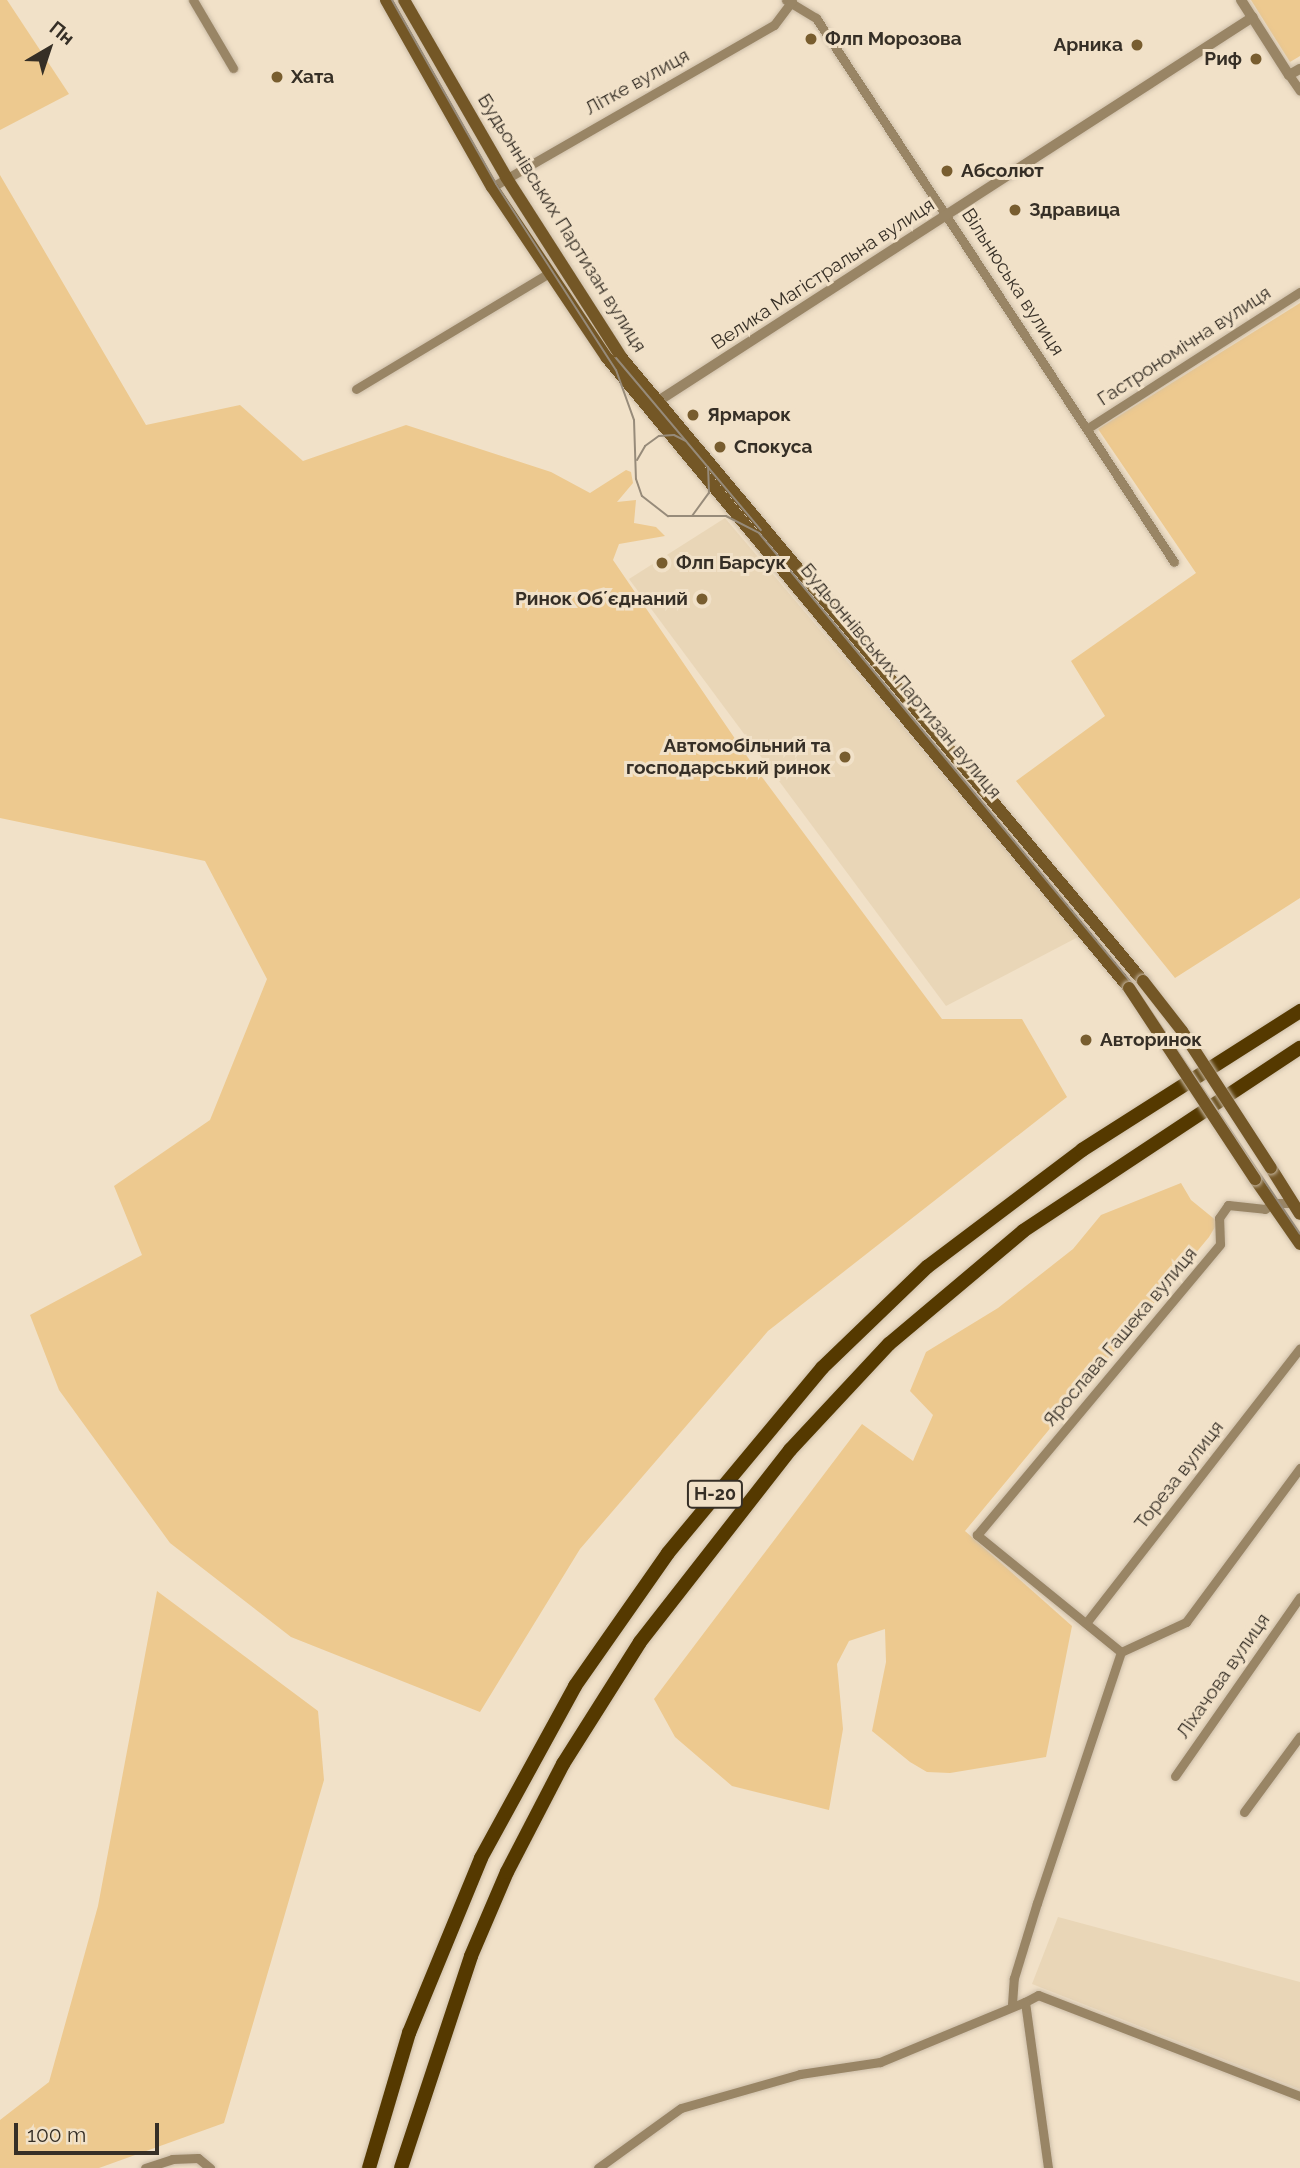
<!DOCTYPE html>
<meta charset="utf-8">
<style>
body{margin:0}
#map{position:relative;width:1300px;height:2168px;overflow:hidden;background:#f1e1c8;font-family:Raleway,sans-serif}
div>[style]{position:absolute}
[style*='--x']{left:calc(var(--x)*1px);top:calc(var(--y)*1px);width:calc(var(--w)*1px);rotate:calc(var(--a)*1deg)}
.built>*{inset:0;background:#e9d6b7}
.green>*{inset:0;background:#edc98f}
.roads{filter:drop-shadow(0 0 2px #ccbda8) drop-shadow(0 0 2px #ccbda8)}
.minor>*{height:9px;margin:-4.5px;padding:0 4.5px;transform-origin:4.5px;border-radius:4.5px;background:#998565}
.tertiary>*{height:10px;margin:-5px;padding:0 5px;transform-origin:5px;border-radius:5px;background:#998565}
.secondary>*{height:12px;margin:-6px;padding:0 6px;transform-origin:6px;border-radius:6px;background:#745726}
.primary>*{height:14px;margin:-7px;padding:0 7px;transform-origin:7px;border-radius:7px;background:#553900}
.tram>*{height:2px;margin:-1px;padding:0 1px;transform-origin:1px;border-radius:1px;background:#978b7a}
.bridges{filter:drop-shadow(0 0 2px #ccbda8) drop-shadow(0 0 2px #ccbda8)}
.secondary-bridge>*{height:12px;margin:-6px;padding:0 6px;transform-origin:6px;border-radius:6px;background:#745726}
.dots>*{width:19px;height:19px;translate:-50% -50%;box-sizing:border-box;border:4px solid #f1e1c8;border-radius:50%}
span{translate:-50% -50%;white-space:nowrap;text-align:center;line-height:1.15;-webkit-text-stroke:6px #f1e1c8;paint-order:stroke}
.shield-label span{padding:2px 5px;background:#f1e1c8;border:2px solid;border-radius:5px;-webkit-text-stroke-width:0}
.shield-label{font-size:18px;color:#362f26;font-weight:700}
.poi-label{font-size:19px;color:#362f26;font-weight:700}
.left{translate:0 -50%;text-align:left}
.right{translate:-100% -50%;text-align:right}
.street-label{font-size:19px;color:#362f26}
.north{position:absolute;left:14px;top:14px;width:70px;height:70px;-webkit-text-stroke:5px #f1e1c8;paint-order:stroke;rotate:39deg;font-size:19px;font-weight:700;line-height:28px;text-align:center;color:#362f26}
.north::after{content:'';display:block;margin:auto;width:24px;height:32px;background:#362f26;clip-path:polygon(50% 0,100% 100%,50% 72%,0 100%)}
.scale{position:absolute;left:14px;top:2123px;width:145px;height:32px;box-sizing:border-box;border:4px solid #362f26;border-top:0;padding-left:9px;font-size:21px;line-height:24px;white-space:nowrap;color:#362f26;-webkit-text-stroke:5px #f1e1c8;paint-order:stroke}
</style>
<div id="map">
<div class="built">
<div style="clip-path:polygon(725px 518px,1080px 936px,946px 1006px,629px 579px)"></div>
<div style="clip-path:polygon(1058px 1917px,1300px 1982px,1300px 2089px,1032px 1984px)"></div>
</div>
<div class="green">
<div style="clip-path:polygon(0 0,7px 0,69px 94px,0 130px)"></div>
<div style="clip-path:polygon(1251px 0,1300px 0,1300px 56px,1290px 62px)"></div>
<div style="clip-path:polygon(0 175px,146px 425px,240px 405px,303px 461px,406px 425px,551px 472px,590px 493px,626px 470px,631px 472px,633px 483px,617px 502px,636px 500px,634px 523px,656px 527px,665px 536px,619px 544px,613px 560px,753px 765px,942px 1019px,1022px 1019px,1067px 1097px,768px 1331px,580px 1549px,480px 1712px,291px 1637px,170px 1543px,59px 1390px,30px 1315px,142px 1255px,114px 1186px,210px 1120px,267px 979px,205px 861px,0 818px)"></div>
<div style="clip-path:polygon(1300px 303px,1300px 898px,1175px 978px,1016px 781px,1105px 716px,1071px 661px,1196px 573px,1098px 429px)"></div>
<div style="clip-path:polygon(1181px 1183px,1191px 1200px,1218px 1222px,1209px 1237px,965px 1531px,1072px 1626px,1046px 1757px,950px 1773px,927px 1772px,910px 1762px,872px 1731px,886px 1662px,885px 1629px,849px 1641px,837px 1664px,843px 1729px,829px 1810px,732px 1786px,675px 1737px,654px 1699px,862px 1424px,913px 1461px,933px 1415px,910px 1391px,926px 1352px,998px 1308px,1073px 1249px,1101px 1215px)"></div>
<div style="clip-path:polygon(157px 1591px,318px 1711px,324px 1780px,224px 2123px,99px 2168px,0 2168px,0 2120px,49px 2082px,98px 1906px)"></div>
</div>
<div class="roads">
<div class="minor">
<div style="--x:193;--y:0;--w:79;--a:59.5"></div>
<div style="--x:786;--y:0;--w:35;--a:31"></div>
<div style="--x:816;--y:18;--w:651;--a:56.65"></div>
<div style="--x:1289;--y:75;--w:19;--a:55"></div>
<div style="--x:492;--y:187;--w:325;--a:-29.9"></div>
<div style="--x:774;--y:25;--w:30;--a:-53"></div>
<div style="--x:356;--y:389;--w:225;--a:-31"></div>
<div style="--x:1088;--y:428;--w:252;--a:-32.7"></div>
<div style="--x:1086;--y:1623;--w:348;--a:-52.1"></div>
<div style="--x:1121;--y:1652;--w:72;--a:-24.8"></div>
<div style="--x:1186;--y:1622;--w:192;--a:-53.5"></div>
<div style="--x:1175;--y:1776;--w:218;--a:-55.1"></div>
<div style="--x:1244;--y:1812;--w:94;--a:-53.6"></div>
<div style="--x:1025;--y:2002;--w:15;--a:-28"></div>
<div style="--x:1038;--y:1995;--w:281;--a:21.1"></div>
<div style="--x:1012;--y:2004;--w:26;--a:-86"></div>
<div style="--x:1014;--y:1978;--w:78;--a:-73"></div>
<div style="--x:1037;--y:1903;--w:265;--a:-71.5"></div>
<div style="--x:1121;--y:1652;--w:186;--a:-140.9"></div>
<div style="--x:977;--y:1535;--w:379;--a:-50.1"></div>
<div style="--x:1220;--y:1244;--w:26;--a:-92"></div>
<div style="--x:1219;--y:1218;--w:16;--a:-55"></div>
<div style="--x:1228;--y:1205;--w:37;--a:6"></div>
<div style="--x:1265;--y:1209;--w:10;--a:-37"></div>
<div style="--x:1273;--y:1203;--w:20;--a:0"></div>
<div style="--x:145;--y:2168;--w:28;--a:-18"></div>
<div style="--x:172;--y:2159;--w:26;--a:-2"></div>
<div style="--x:198;--y:2158;--w:16;--a:40"></div>
<div style="--x:598;--y:2168;--w:102;--a:-35.9"></div>
<div style="--x:681;--y:2108;--w:124;--a:-15.9"></div>
<div style="--x:800;--y:2074;--w:81;--a:-8.5"></div>
<div style="--x:880;--y:2062;--w:157;--a:-22.5"></div>
<div style="--x:1025;--y:2002;--w:168;--a:82.1"></div>
</div>
<div class="tertiary">
<div style="--x:1241;--y:0;--w:89;--a:57.4"></div>
<div style="--x:1289;--y:75;--w:13;--a:-29"></div>
<div style="--x:652;--y:405;--w:715;--a:-32.85"></div>
</div>
<div class="secondary">
<div style="--x:386;--y:0;--w:215;--a:60.5"></div>
<div style="--x:492;--y:187;--w:206;--a:56.1"></div>
<div style="--x:607;--y:358;--w:818;--a:50.36"></div>
<div style="--x:404;--y:0;--w:204;--a:60"></div>
<div style="--x:506;--y:177;--w:214;--a:57.4"></div>
<div style="--x:621;--y:357;--w:814;--a:50.09"></div>
<div style="--x:1271;--y:1168;--w:54;--a:57.8"></div>
<div style="--x:1255;--y:1179;--w:79;--a:55.3"></div>
</div>
<div class="primary">
<div style="--x:369;--y:2168;--w:141;--a:-73.5"></div>
<div style="--x:409;--y:2033;--w:189;--a:-67.6"></div>
<div style="--x:481;--y:1858;--w:196;--a:-61.3"></div>
<div style="--x:575;--y:1686;--w:162;--a:-55"></div>
<div style="--x:668;--y:1553;--w:241;--a:-50.2"></div>
<div style="--x:822;--y:1368;--w:146;--a:-43.9"></div>
<div style="--x:927;--y:1267;--w:194;--a:-37"></div>
<div style="--x:1082;--y:1150;--w:259;--a:-32.5"></div>
<div style="--x:401;--y:2168;--w:223;--a:-71.7"></div>
<div style="--x:471;--y:1956;--w:91;--a:-66.8"></div>
<div style="--x:507;--y:1872;--w:122;--a:-62.6"></div>
<div style="--x:563;--y:1764;--w:144;--a:-57.7"></div>
<div style="--x:640;--y:1642;--w:244;--a:-52"></div>
<div style="--x:790;--y:1450;--w:145;--a:-47"></div>
<div style="--x:889;--y:1344;--w:175;--a:-40.1"></div>
<div style="--x:1023;--y:1231;--w:332;--a:-33.5"></div>
</div>
</div>
<div class="tram">
<div style="--x:392;--y:0;--w:211;--a:60.5"></div>
<div style="--x:496;--y:184;--w:221;--a:57.2"></div>
<div style="--x:616;--y:370;--w:53;--a:70.2"></div>
<div style="--x:634;--y:420;--w:59;--a:88.1"></div>
<div style="--x:636;--y:479;--w:18;--a:71"></div>
<div style="--x:642;--y:496;--w:33;--a:38"></div>
<div style="--x:668;--y:516;--w:58;--a:0"></div>
<div style="--x:726;--y:516;--w:37;--a:27"></div>
<div style="--x:759;--y:533;--w:588;--a:50.38"></div>
<div style="--x:1134;--y:986;--w:298;--a:56.2"></div>
<div style="--x:616;--y:358;--w:225;--a:49.9"></div>
<div style="--x:637;--y:460;--w:16;--a:-60"></div>
<div style="--x:645;--y:446;--w:17;--a:-36"></div>
<div style="--x:659;--y:436;--w:15;--a:-4"></div>
<div style="--x:674;--y:435;--w:13;--a:27"></div>
<div style="--x:692;--y:516;--w:29;--a:-54"></div>
<div style="--x:709;--y:493;--w:26;--a:-92"></div>
</div>
<div class="bridges">
<div class="secondary-bridge">
<div style="--x:1143;--y:981;--w:63;--a:52"></div>
<div style="--x:1182;--y:1031;--w:163;--a:57"></div>
<div style="--x:1129;--y:988;--w:229;--a:56.6"></div>
</div>
</div>
<div class="dots">
<div style="left:811px;top:39px;background:#785d2f"></div>
<div style="left:1137px;top:45px;background:#785d2f"></div>
<div style="left:1256px;top:59px;background:#785d2f"></div>
<div style="left:277px;top:77px;background:#785d2f"></div>
<div style="left:947px;top:171px;background:#785d2f"></div>
<div style="left:1015px;top:210px;background:#785d2f"></div>
<div style="left:693px;top:415px;background:#785d2f"></div>
<div style="left:720px;top:447px;background:#785d2f"></div>
<div style="left:662px;top:563px;background:#785d2f"></div>
<div style="left:702px;top:599px;background:#785d2f"></div>
<div style="left:845px;top:757px;background:#785d2f"></div>
<div style="left:1086px;top:1040px;background:#785d2f"></div>
</div>
<div class="shield-label">
<span style="left:715px;top:1494px">Н-20</span>
</div>
<div class="poi-label">
<span class="left" style="left:825px;top:39px">Флп Морозова</span>
<span class="right" style="left:1123px;top:45px">Арника</span>
<span class="right" style="left:1242px;top:59px">Риф</span>
<span class="left" style="left:291px;top:77px">Хата</span>
<span class="left" style="left:961px;top:171px">Абсолют</span>
<span class="left" style="left:1029px;top:210px">Здравица</span>
<span class="left" style="left:707px;top:415px">Ярмарок</span>
<span class="left" style="left:734px;top:447px">Спокуса</span>
<span class="left" style="left:676px;top:563px">Флп Барсук</span>
<span class="right" style="left:688px;top:599px">Ринок Обʼєднаний</span>
<span class="right" style="left:831px;top:757px">Автомобільний та<br>господарський ринок</span>
<span class="left" style="left:1100px;top:1040px">Авторинок</span>
</div>
<div class="street-label">
<span style="left:637px;top:82px;rotate:-29deg">Літке вулиця</span>
<span style="left:562px;top:223px;rotate:58deg">Будьоннівських Партизан вулиця</span>
<span style="left:823px;top:274px;rotate:-33deg">Велика Магістральна вулиця</span>
<span style="left:1013px;top:282px;rotate:57deg">Вільнюська вулиця</span>
<span style="left:1184px;top:346px;rotate:-33deg">Гастрономічна вулиця</span>
<span style="left:901px;top:681px;rotate:50deg">Будьоннівських Партизан вулиця</span>
<span style="left:1120px;top:1337px;rotate:-50deg">Ярослава Гашека вулиця</span>
<span style="left:1179px;top:1475px;rotate:-52deg">Тореза вулиця</span>
<span style="left:1223px;top:1676px;rotate:-55deg">Ліхачова вулиця</span>
</div>
<div class="north">Пн</div>
<div class="scale">100 m</div>
</div>
